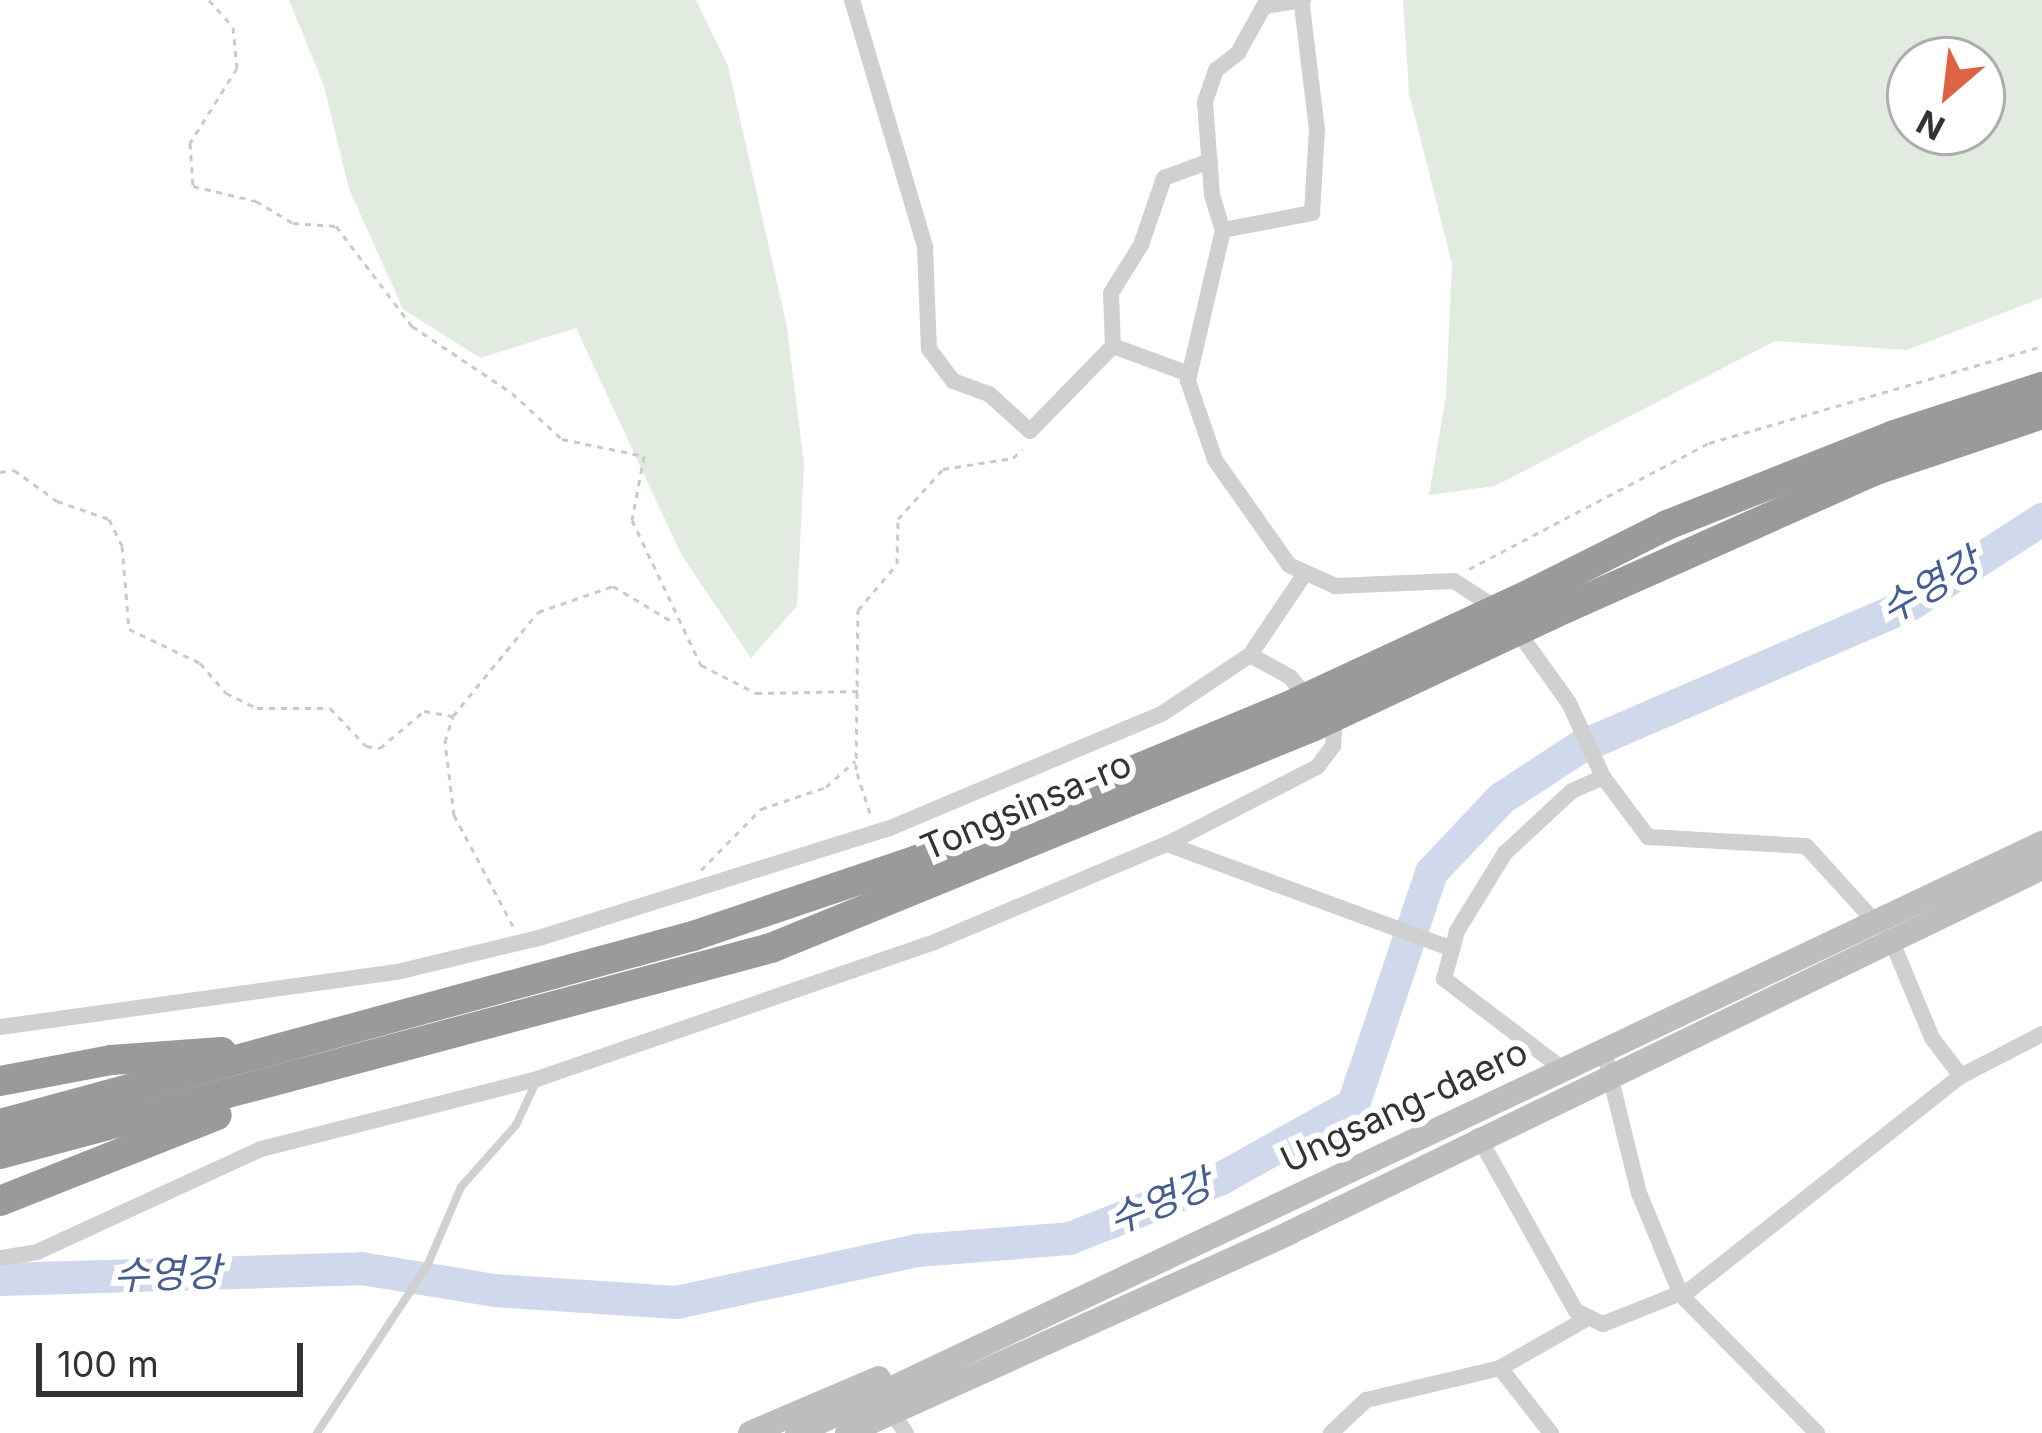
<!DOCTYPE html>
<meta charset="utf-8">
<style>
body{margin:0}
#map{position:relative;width:2042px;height:1433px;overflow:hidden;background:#fff;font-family:Inter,"Noto Sans KR",sans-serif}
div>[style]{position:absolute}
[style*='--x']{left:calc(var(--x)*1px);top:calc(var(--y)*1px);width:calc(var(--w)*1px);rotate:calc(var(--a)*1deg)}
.green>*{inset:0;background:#e2ebdf}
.river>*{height:33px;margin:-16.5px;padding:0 16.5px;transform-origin:16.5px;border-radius:16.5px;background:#d0d9ec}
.path>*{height:3px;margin-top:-1.5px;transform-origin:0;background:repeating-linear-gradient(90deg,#cacaca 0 6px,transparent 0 12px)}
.lane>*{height:8px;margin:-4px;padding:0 4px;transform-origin:4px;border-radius:4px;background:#d0d0d0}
.street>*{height:16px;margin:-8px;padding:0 8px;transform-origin:8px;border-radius:8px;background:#d0d0d0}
.secondary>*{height:24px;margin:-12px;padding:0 12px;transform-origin:12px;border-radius:12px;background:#bdbdbd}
.highway>*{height:30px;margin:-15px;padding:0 15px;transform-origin:15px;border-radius:15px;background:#9a9a9a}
.highway-bridge>*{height:30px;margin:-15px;padding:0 15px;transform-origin:15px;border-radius:15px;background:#9a9a9a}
span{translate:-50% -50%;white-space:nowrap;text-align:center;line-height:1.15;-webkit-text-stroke:12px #fff;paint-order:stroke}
.street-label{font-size:36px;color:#333}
.water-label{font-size:39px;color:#445d92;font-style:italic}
.north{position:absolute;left:1886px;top:36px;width:120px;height:120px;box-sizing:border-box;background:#fff;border:3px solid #adadad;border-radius:50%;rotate:208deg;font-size:33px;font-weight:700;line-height:48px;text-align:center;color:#333}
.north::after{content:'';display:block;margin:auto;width:42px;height:54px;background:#dd6342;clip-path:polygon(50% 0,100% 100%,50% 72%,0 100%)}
.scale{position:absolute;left:36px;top:1343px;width:267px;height:54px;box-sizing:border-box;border:6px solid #333;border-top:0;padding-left:15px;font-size:36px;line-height:42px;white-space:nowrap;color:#333;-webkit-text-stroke:9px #fff;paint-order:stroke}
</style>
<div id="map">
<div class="green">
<div style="clip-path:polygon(289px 0,696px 0,728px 66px,787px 327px,804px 464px,797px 606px,751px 658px,681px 554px,576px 328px,480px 358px,403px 309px,349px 189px,324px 86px)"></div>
<div style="clip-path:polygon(evenodd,1403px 0,2042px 0,2042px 298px,1907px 350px,1775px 341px,1495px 486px,1429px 495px,1446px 396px,1452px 264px,1409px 93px,1403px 0,1982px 60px,1982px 132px,1910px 132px,1910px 60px,1982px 60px)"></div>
</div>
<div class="river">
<div style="--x:0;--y:1279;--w:361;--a:-1.7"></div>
<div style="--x:361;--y:1268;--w:135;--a:9.4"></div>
<div style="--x:494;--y:1290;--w:182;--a:3.8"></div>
<div style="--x:676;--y:1302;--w:247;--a:-12.2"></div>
<div style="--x:917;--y:1250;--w:152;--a:-4.5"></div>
<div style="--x:1069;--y:1238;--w:161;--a:-21.5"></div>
<div style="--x:1219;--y:1179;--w:154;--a:-29.2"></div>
<div style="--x:1353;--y:1104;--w:245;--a:-71.4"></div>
<div style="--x:1431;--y:872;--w:102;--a:-46.6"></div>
<div style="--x:1501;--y:798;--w:93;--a:-33.2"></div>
<div style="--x:1579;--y:747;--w:362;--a:-23.4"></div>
<div style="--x:1911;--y:603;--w:156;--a:-32.7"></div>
</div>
<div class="path">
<div style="--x:209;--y:0;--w:36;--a:48"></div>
<div style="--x:233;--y:27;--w:41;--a:84.4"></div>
<div style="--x:237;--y:68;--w:89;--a:122.1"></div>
<div style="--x:190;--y:143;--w:43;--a:86"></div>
<div style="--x:193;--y:186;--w:65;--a:13.4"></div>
<div style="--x:256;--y:201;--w:43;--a:30.7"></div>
<div style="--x:293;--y:223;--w:43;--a:4"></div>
<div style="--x:336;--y:226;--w:126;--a:52.8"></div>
<div style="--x:412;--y:326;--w:120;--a:33.8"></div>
<div style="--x:512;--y:393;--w:68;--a:42.6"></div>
<div style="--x:562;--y:439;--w:84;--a:11.7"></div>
<div style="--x:644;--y:456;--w:65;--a:100.6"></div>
<div style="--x:632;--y:520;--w:161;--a:64.6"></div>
<div style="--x:701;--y:665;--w:62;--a:27"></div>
<div style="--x:756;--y:693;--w:105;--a:-1.1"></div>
<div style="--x:0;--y:472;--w:14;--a:-8"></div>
<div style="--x:14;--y:470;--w:53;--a:35.8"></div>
<div style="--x:57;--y:501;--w:55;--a:19.1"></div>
<div style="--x:109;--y:519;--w:30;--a:64"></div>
<div style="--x:122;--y:546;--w:83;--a:85.2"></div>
<div style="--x:129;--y:629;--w:79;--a:25.6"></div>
<div style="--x:200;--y:663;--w:40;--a:49"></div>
<div style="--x:226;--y:693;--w:34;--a:26"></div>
<div style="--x:257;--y:708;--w:73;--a:0"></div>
<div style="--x:330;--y:708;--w:52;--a:46.5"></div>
<div style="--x:366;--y:746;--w:14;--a:8"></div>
<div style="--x:380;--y:748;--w:57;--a:-40.1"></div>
<div style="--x:424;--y:711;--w:29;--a:10"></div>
<div style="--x:1469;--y:569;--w:271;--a:-27.7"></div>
<div style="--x:1709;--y:443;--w:347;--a:-16.2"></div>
<div style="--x:870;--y:813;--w:45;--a:-108"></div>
<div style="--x:856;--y:770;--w:160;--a:-89.3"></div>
<div style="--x:858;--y:610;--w:60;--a:-49.7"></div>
<div style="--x:897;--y:564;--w:45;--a:-88.7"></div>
<div style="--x:898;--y:519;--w:67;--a:-48"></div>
<div style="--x:943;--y:469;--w:71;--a:-8.9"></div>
<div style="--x:1013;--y:458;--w:13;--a:-42"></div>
<div style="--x:701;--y:870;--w:86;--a:-45.5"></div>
<div style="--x:761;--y:809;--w:69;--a:-18.7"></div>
<div style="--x:826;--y:787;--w:39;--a:-42"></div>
<div style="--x:513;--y:926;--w:126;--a:-118"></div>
<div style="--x:454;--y:815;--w:74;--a:-97"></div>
<div style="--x:445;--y:742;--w:27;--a:-73"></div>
<div style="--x:453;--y:716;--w:134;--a:-50.7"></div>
<div style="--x:538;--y:612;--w:79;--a:-19.1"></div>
<div style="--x:613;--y:586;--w:70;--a:31"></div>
</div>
<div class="lane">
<div style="--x:317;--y:1433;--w:200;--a:-56.6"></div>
<div style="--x:427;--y:1266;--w:86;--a:-66.7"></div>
<div style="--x:461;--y:1187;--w:83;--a:-48.4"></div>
<div style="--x:516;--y:1125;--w:50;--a:-65"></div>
</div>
<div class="street">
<div style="--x:852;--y:0;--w:258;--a:73.5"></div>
<div style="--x:925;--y:247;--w:102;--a:87.8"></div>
<div style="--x:929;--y:349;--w:40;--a:53"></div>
<div style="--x:953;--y:381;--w:38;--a:20"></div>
<div style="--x:989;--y:394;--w:55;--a:42.1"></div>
<div style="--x:1030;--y:431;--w:119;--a:-45.7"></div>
<div style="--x:1113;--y:346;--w:53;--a:-92.2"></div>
<div style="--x:1111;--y:293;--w:57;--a:-58"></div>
<div style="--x:1141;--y:245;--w:71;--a:-71.1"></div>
<div style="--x:1164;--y:178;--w:49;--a:-20.3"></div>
<div style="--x:1303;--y:0;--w:39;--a:171"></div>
<div style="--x:1264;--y:6;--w:54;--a:119"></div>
<div style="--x:1238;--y:53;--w:28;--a:142"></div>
<div style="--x:1216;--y:70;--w:34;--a:109"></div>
<div style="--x:1205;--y:102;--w:93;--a:85.7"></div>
<div style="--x:1212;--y:195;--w:37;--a:73"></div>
<div style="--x:1223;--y:230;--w:155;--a:103.1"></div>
<div style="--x:1188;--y:381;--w:83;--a:71.1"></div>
<div style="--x:1215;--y:460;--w:128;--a:54.8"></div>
<div style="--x:1289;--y:565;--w:51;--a:24.5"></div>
<div style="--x:1335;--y:586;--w:119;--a:-2.4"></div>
<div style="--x:1454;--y:581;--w:54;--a:32.8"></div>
<div style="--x:1223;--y:230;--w:91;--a:-10.8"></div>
<div style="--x:1312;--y:213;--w:83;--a:-86.6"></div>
<div style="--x:1317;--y:130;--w:125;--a:-96.9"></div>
<div style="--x:1113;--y:346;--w:81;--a:20.2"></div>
<div style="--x:1516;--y:629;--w:91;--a:54.4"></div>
<div style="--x:1569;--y:703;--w:81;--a:65.3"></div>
<div style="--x:1250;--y:655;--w:97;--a:-56"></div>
<div style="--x:1890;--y:937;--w:109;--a:67.4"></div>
<div style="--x:1932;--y:1038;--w:48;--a:52.7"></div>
<div style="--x:0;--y:1027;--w:401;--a:-7.9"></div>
<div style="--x:397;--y:972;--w:146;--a:-13.5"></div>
<div style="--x:539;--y:938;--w:368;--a:-17.4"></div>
<div style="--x:890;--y:828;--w:296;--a:-22.8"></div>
<div style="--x:1163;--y:713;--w:105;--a:-33.7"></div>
<div style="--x:1250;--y:655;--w:46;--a:28.8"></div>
<div style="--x:1290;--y:677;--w:68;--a:49.8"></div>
<div style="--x:1334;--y:729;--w:17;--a:93"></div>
<div style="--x:1333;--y:746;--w:26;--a:127"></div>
<div style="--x:1317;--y:767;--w:169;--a:152.8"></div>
<div style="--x:1604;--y:1051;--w:146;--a:76.2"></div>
<div style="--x:1639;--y:1193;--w:110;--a:67.6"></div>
<div style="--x:1681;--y:1295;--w:194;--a:45.4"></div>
<div style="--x:1564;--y:1070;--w:151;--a:-142.8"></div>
<div style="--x:1444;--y:979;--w:50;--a:-74.8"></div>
<div style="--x:1457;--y:931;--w:92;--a:-58.4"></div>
<div style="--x:1505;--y:853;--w:91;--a:-42.8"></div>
<div style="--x:1572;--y:791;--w:34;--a:-24"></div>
<div style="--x:1603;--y:777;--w:75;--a:53.1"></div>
<div style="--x:1648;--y:837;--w:158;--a:3.3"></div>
<div style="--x:1806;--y:846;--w:104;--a:47.7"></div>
<div style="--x:1478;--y:1136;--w:201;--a:60.8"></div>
<div style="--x:1576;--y:1311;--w:30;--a:26"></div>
<div style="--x:1603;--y:1324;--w:95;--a:-21.7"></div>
<div style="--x:1691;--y:1289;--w:344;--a:-38.3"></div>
<div style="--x:1961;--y:1076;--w:91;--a:-27.4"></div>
<div style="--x:0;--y:1258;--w:37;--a:-9"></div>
<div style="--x:37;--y:1252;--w:247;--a:-24.7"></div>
<div style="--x:261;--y:1149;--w:285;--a:-14.2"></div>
<div style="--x:537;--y:1079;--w:423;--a:-19"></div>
<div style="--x:937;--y:941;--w:250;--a:-22.9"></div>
<div style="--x:1167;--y:844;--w:304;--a:20.2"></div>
<div style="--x:1500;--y:1368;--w:83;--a:51.9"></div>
<div style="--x:899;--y:1423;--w:12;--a:55"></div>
<div style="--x:1331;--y:1433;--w:48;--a:-43.3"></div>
<div style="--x:1366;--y:1400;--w:138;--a:-13.4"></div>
<div style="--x:1500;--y:1368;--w:97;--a:-29.7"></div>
</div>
<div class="secondary">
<div style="--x:750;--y:1433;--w:140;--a:-23.1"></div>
<div style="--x:797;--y:1433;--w:1378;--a:-25.36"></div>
<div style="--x:847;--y:1433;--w:485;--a:-24.3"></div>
<div style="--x:1289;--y:1233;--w:837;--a:-25.86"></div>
</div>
<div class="highway">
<div style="--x:1534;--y:592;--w:149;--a:-26.7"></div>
<div style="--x:1667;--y:525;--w:244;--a:-21.6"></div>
<div style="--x:1894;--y:435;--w:156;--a:-18"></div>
<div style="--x:1566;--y:608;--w:336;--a:-24"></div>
<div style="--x:1873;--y:471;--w:178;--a:-18.6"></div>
<div style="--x:0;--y:1081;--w:113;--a:-10.7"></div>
<div style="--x:111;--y:1060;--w:111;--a:-4.1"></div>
<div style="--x:0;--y:1124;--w:718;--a:-15.18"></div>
<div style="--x:693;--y:936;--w:237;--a:-18.7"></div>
<div style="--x:917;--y:860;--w:395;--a:-22.5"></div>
<div style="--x:0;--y:1154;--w:798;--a:-14.96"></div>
<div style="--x:771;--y:948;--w:584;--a:-22.22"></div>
<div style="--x:0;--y:1201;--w:233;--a:-21.6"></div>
</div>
<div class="highway-bridge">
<div style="--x:1282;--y:709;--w:278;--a:-24.9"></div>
<div style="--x:1312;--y:727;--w:280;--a:-25.1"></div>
</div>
<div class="street-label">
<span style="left:1026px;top:806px;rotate:-23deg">Tongsinsa-ro</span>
<span style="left:1404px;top:1106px;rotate:-25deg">Ungsang-daero</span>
</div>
<div class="water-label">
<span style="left:1930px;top:586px;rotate:-30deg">수영강</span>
<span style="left:1160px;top:1202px;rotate:-22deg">수영강</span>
<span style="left:167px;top:1274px;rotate:-2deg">수영강</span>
</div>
<div class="north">N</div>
<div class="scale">100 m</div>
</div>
